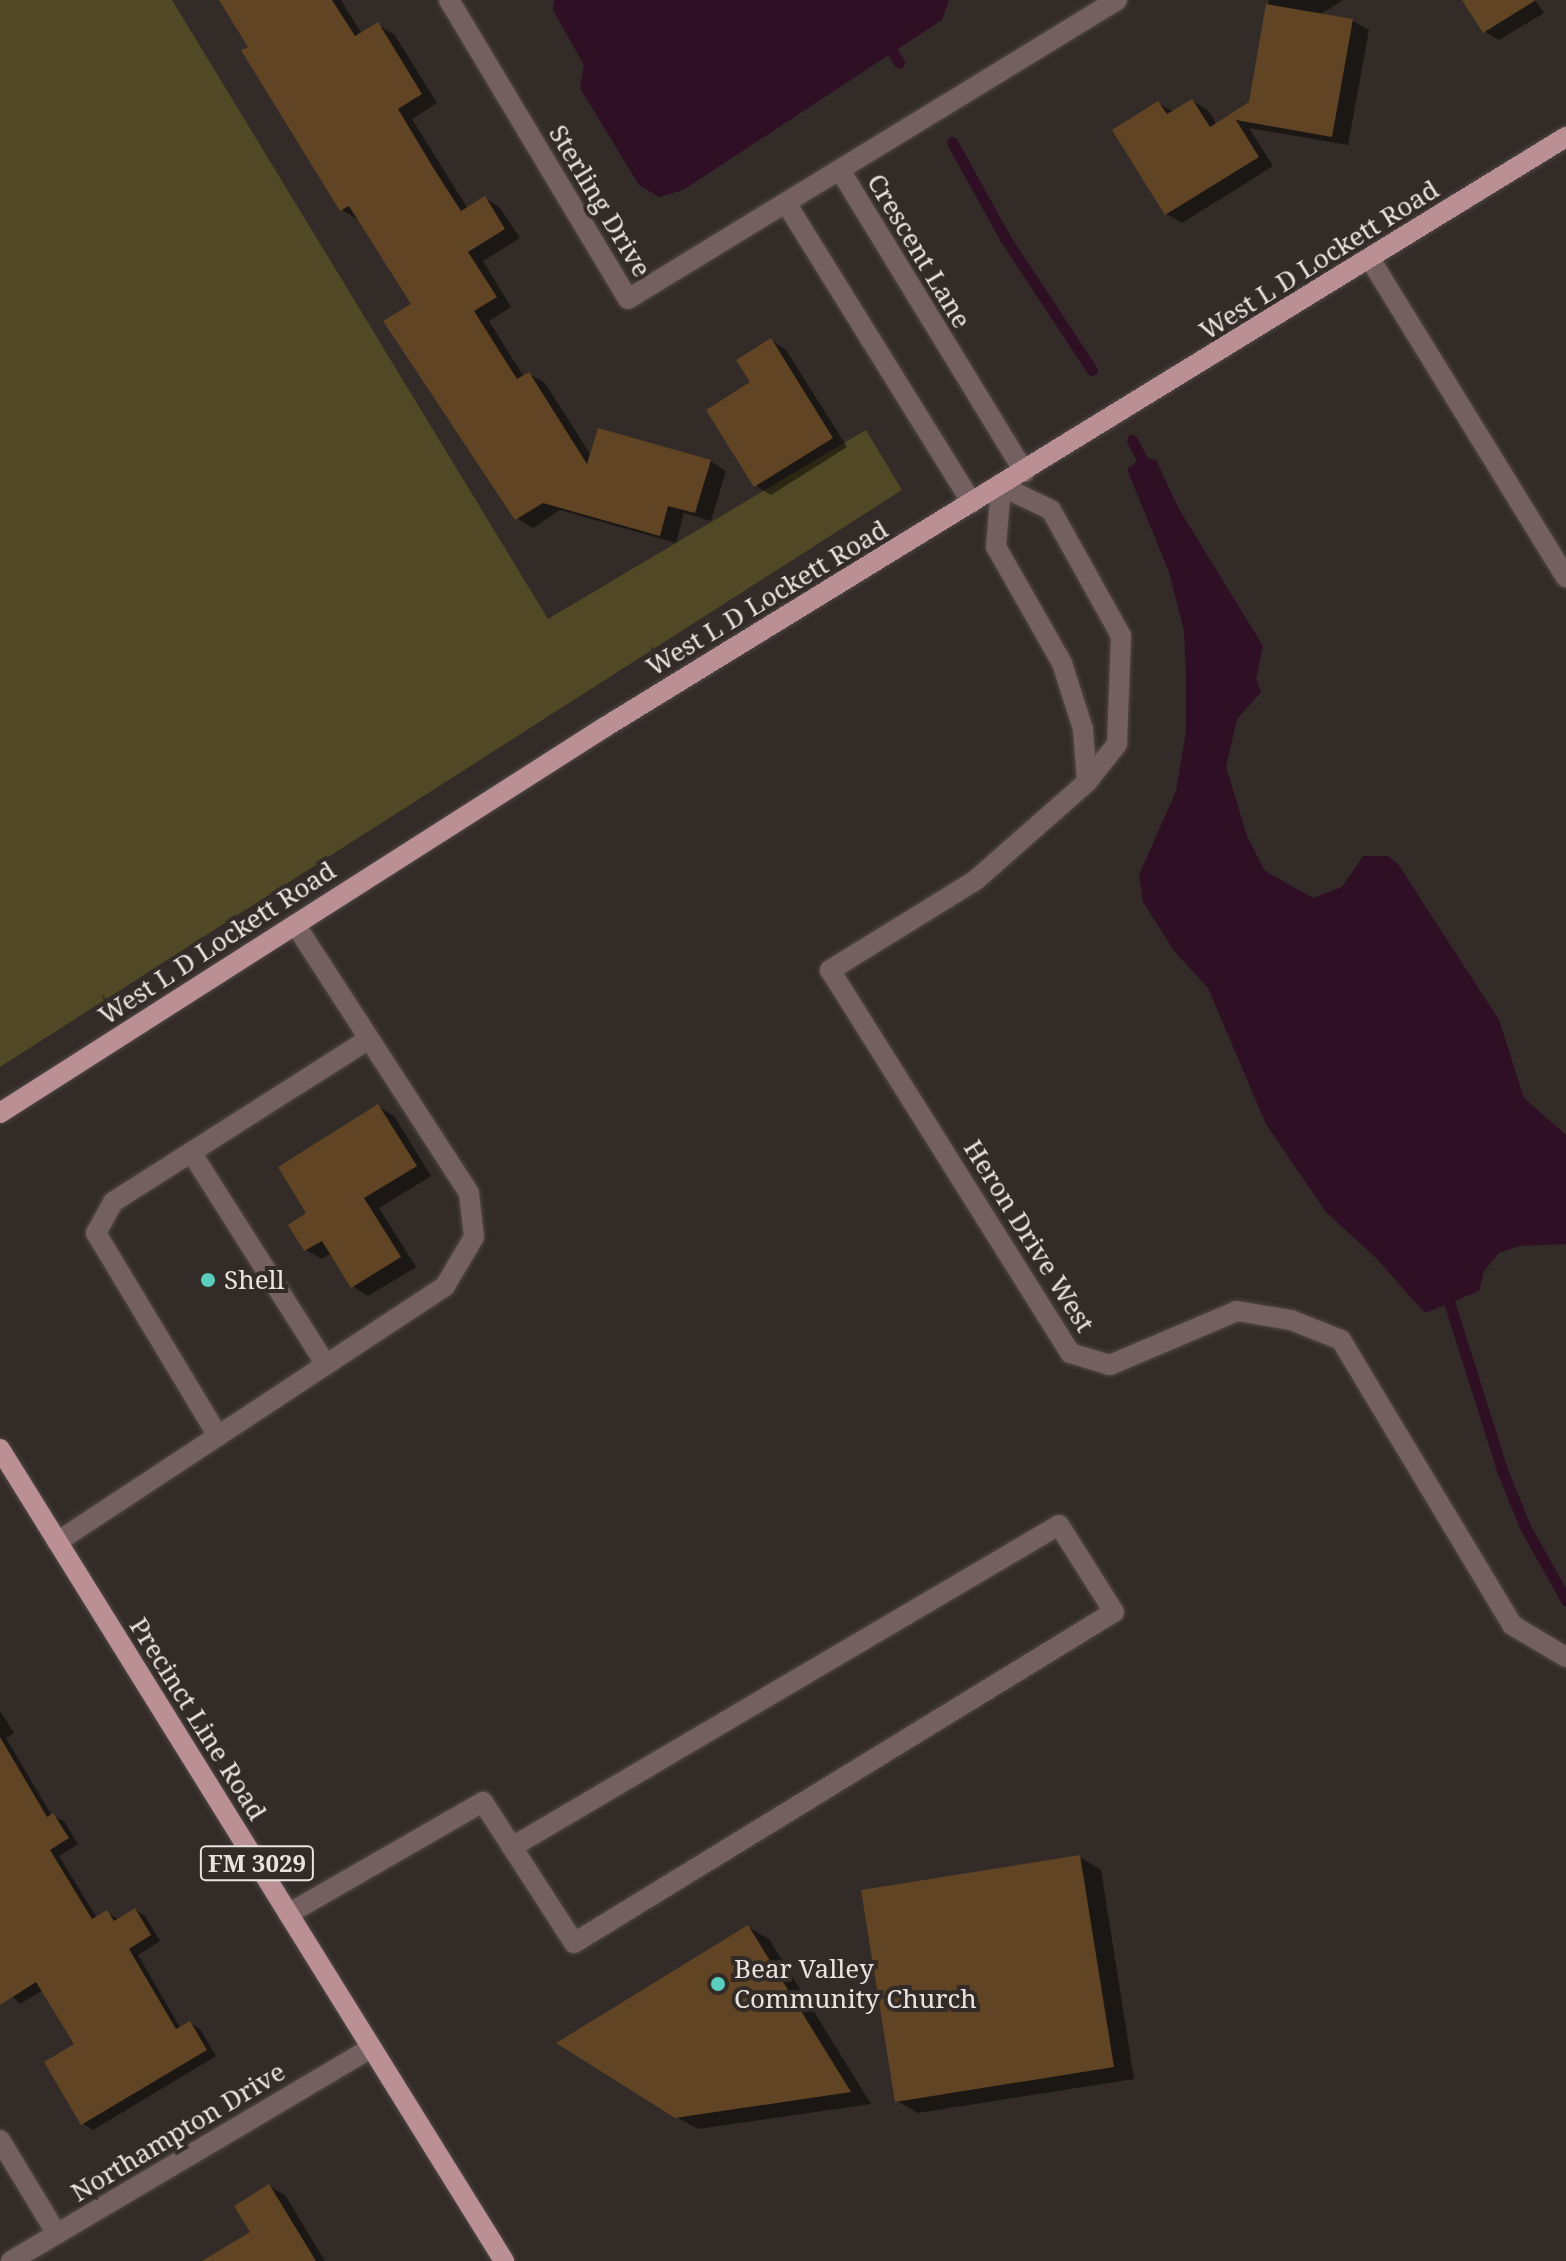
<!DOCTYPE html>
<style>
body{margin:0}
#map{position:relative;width:1566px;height:2261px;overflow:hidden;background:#332b28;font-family:"Noto Serif",serif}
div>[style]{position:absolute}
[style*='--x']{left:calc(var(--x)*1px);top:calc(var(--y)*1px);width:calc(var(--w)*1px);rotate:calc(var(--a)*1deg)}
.green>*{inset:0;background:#514925}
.water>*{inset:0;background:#2e0f24}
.shadow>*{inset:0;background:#0007}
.stream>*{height:11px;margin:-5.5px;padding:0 5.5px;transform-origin:5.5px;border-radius:5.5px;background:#2e0f24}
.building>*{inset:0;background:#604424}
.roads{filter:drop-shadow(0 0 2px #504846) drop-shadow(0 0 2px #504846)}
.minor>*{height:20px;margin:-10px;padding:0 10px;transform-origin:10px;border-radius:10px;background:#745f61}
.major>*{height:20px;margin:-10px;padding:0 10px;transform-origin:10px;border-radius:10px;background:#ba9094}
.dots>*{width:22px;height:22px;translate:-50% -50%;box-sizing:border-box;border:4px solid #332b28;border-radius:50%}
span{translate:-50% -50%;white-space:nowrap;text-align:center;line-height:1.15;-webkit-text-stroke:8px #332b28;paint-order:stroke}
.shield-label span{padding:2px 6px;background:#332b28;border:2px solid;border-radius:6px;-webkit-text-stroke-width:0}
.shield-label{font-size:24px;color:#e8e3e1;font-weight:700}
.street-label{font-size:26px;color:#e8e3e1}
.poi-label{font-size:26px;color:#e8e3e1}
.left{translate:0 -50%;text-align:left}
</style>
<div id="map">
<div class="green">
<div style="clip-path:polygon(0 0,172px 0,548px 619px,866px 430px,902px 490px,0 1067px)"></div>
</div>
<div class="water">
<div style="clip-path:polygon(554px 0,949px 0,942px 20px,683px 190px,659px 197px,639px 185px,580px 88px,584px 65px,553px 10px)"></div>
<div style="clip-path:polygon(1142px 458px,1156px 460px,1179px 509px,1263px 646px,1256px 679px,1261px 692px,1237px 719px,1226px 767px,1247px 836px,1265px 871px,1313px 898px,1342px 887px,1363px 856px,1388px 856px,1398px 864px,1499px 1020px,1524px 1098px,1566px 1135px,1566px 1244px,1519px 1246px,1499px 1253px,1484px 1271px,1479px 1291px,1425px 1313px,1376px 1258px,1326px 1212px,1298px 1171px,1266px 1124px,1208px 988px,1175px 952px,1143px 902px,1139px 875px,1176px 791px,1186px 731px,1186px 674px,1184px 631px,1169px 572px,1127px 469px)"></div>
</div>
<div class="shadow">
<div style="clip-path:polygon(222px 0,341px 0,362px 34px,378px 25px,394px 34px,437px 103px,412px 119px,468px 209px,485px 198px,500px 208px,520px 238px,483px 261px,511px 307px,489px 321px,524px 377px,529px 374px,545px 383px,592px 457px,710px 461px,726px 471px,711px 521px,684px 513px,676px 543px,560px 510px,533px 528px,517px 518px,413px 305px,357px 219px,342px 210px)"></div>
<div style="clip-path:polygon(1269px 0,1343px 0,1319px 15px,1353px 21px,1369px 30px,1348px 145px,1249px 128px,1273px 166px,1182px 223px,1166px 214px,1158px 103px,1174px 112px,1192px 101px,1208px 110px,1217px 125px,1251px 103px)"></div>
<div style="clip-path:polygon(1465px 0,1535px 0,1544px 13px,1499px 40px,1484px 31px)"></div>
<div style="clip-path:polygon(771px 340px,786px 350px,847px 447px,771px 495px,756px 486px,753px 383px)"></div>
<div style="clip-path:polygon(379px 1107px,394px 1116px,431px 1176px,379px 1208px,416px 1267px,368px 1296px,352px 1286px,332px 1253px,322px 1259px,306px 1250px,309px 1214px)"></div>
<div style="clip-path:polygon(0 1711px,14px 1733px,6px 1738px,52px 1816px,64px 1821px,78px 1844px,59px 1856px,97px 1918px,107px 1912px,119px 1920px,135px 1910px,145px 1916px,160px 1941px,138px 1955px,181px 2029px,190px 2023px,200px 2029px,216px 2056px,93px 2130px,83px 2124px,76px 2045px,43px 1990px,20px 2004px,0 1983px)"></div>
<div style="clip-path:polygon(1080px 1857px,1101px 1870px,1134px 2079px,918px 2113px,897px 2101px)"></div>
<div style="clip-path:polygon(748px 1927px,769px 1939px,871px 2104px,698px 2129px,676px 2117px)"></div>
<div style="clip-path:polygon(269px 2186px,285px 2195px,325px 2261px,206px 2261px,252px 2233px)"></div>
</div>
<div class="stream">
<div style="--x:887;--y:42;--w:24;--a:60"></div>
<div style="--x:952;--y:142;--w:110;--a:61.1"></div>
<div style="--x:1005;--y:238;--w:158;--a:56.6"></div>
<div style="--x:1132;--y:440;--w:35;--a:63"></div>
<div style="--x:1445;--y:1289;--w:190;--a:72.5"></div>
<div style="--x:1502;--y:1470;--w:61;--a:68"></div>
<div style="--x:1525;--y:1527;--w:84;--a:60.7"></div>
</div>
<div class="building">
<div style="clip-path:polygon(219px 0,332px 0,355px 36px,378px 22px,422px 94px,398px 109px,434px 169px,461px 211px,485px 196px,505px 229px,468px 252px,497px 297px,474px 311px,517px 379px,529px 372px,587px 464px,598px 428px,711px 460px,695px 513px,668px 506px,660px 536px,543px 503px,515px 520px,383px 321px,411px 304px,349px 206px,340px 211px,241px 50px,248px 47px)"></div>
<div style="clip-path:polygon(1462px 0,1536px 0,1483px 33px)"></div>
<div style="clip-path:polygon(1266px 4px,1353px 19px,1332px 137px,1236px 120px,1259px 157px,1165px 215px,1112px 130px,1158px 101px,1167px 114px,1192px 99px,1210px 127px,1249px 102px)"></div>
<div style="clip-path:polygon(771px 338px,833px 438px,754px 487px,706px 410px,750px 382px,736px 360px)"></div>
<div style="clip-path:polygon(378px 1104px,417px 1166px,364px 1198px,401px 1257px,351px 1288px,322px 1241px,304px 1251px,288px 1225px,306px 1213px,278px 1167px)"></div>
<div style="clip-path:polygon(0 1737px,47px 1817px,53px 1813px,69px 1838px,50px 1850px,92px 1919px,107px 1910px,114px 1921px,135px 1908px,151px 1935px,129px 1949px,176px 2029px,190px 2021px,207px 2050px,81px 2125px,44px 2062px,74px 2044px,36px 1982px,0 2005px)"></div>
<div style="clip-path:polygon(1080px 1855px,1114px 2067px,895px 2102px,861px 1890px)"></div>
<div style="clip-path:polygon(748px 1925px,851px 2092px,675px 2118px,556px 2043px)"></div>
<div style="clip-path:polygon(269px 2184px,316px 2261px,202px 2261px,250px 2232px,234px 2206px)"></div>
</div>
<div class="roads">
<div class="minor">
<div style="--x:449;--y:0;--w:348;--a:59.1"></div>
<div style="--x:628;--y:299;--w:573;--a:-31.44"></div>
<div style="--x:840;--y:170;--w:354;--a:58.6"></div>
<div style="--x:786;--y:203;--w:353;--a:58.2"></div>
<div style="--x:1370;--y:259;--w:374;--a:58.4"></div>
<div style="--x:1087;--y:782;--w:53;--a:-94.3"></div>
<div style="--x:1083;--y:729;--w:69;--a:-107.7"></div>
<div style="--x:1062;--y:663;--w:133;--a:-119.6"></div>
<div style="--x:996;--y:547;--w:61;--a:-85.3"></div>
<div style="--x:1001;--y:486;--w:55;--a:25.6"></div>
<div style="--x:1051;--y:510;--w:144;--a:60.9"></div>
<div style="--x:1121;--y:636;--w:108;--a:92.1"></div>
<div style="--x:1117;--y:744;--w:48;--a:128.3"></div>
<div style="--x:1087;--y:782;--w:148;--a:138.6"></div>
<div style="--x:976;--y:880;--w:172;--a:148.3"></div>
<div style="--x:830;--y:970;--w:452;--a:57.9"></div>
<div style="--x:1070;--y:1353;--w:42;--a:16.7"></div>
<div style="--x:1110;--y:1365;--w:138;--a:-23"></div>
<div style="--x:1237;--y:1311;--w:55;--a:9.5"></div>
<div style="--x:1291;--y:1320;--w:54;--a:21.8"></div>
<div style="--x:1341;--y:1340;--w:332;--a:59"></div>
<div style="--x:1512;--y:1625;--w:63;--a:30.7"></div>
<div style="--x:191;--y:1152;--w:252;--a:57.6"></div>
<div style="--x:218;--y:1436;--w:237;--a:-121"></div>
<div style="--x:96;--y:1233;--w:35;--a:-61"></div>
<div style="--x:113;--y:1202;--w:303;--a:-32.5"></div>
<div style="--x:57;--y:1542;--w:465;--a:-33.4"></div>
<div style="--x:445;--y:1286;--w:57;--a:-59.4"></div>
<div style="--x:474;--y:1237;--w:44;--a:-96.5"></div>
<div style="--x:469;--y:1193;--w:320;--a:-122.9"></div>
<div style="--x:288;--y:1914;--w:225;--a:-29.9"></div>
<div style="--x:483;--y:1802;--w:54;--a:57.2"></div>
<div style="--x:512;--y:1847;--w:114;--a:57.1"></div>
<div style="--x:574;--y:1943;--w:633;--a:-31.51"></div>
<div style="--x:1114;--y:1612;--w:103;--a:-122.3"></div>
<div style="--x:1059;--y:1525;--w:635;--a:149.52"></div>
<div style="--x:0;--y:2140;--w:110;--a:58.8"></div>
<div style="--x:11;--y:2261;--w:418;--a:-30.6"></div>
</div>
<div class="major">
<div style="--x:0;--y:1113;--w:718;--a:-32.54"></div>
<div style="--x:605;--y:727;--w:1128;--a:-31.55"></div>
<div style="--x:0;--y:1449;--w:956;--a:58.17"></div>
</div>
</div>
<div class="dots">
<div style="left:208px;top:1280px;background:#59cebf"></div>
<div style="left:718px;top:1984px;background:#59cebf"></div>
</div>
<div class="shield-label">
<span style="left:257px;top:1863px">FM 3029</span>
</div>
<div class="street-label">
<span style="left:600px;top:201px;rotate:59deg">Sterling Drive</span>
<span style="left:919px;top:251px;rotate:59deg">Crescent Lane</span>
<span style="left:1319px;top:260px;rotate:-32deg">West L D Lockett Road</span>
<span style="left:767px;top:598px;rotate:-31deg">West L D Lockett Road</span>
<span style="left:217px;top:943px;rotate:-33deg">West L D Lockett Road</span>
<span style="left:1029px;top:1236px;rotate:58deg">Heron Drive West</span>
<span style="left:198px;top:1719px;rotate:58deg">Precinct Line Road</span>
<span style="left:178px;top:2132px;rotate:-31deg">Northampton Drive</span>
</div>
<div class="poi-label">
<span class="left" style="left:224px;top:1280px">Shell</span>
<span class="left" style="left:734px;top:1984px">Bear Valley<br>Community Church</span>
</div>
</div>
